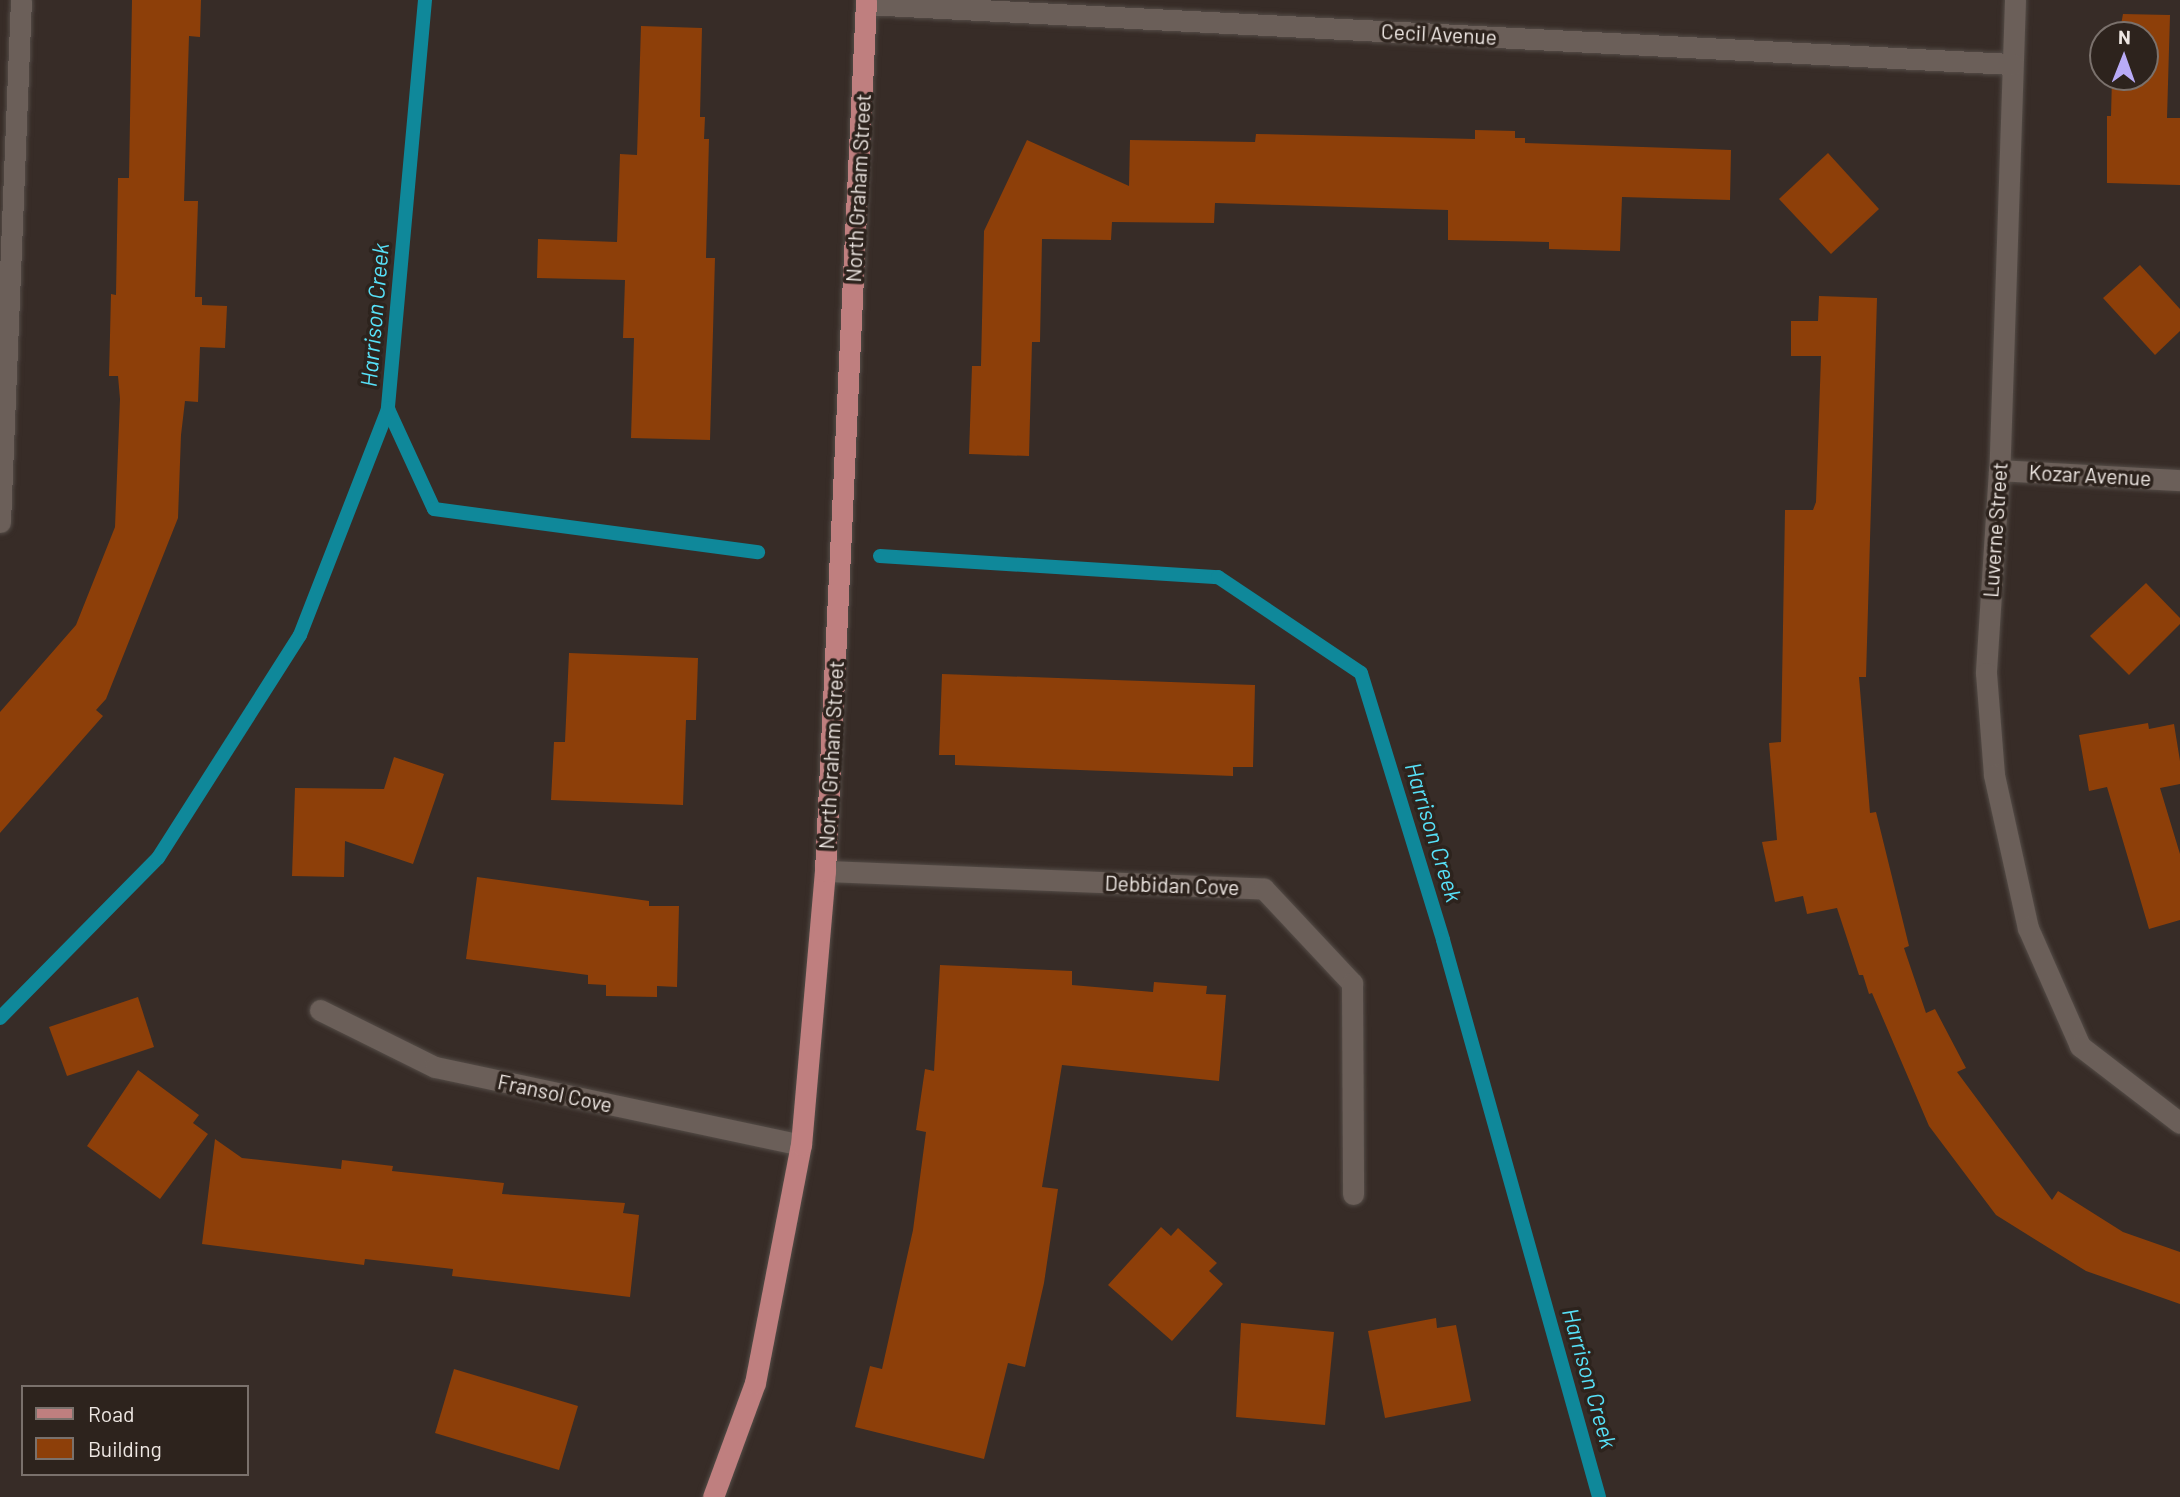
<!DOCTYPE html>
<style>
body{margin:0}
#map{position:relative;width:2180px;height:1497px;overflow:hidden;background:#372c27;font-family:Barlow,sans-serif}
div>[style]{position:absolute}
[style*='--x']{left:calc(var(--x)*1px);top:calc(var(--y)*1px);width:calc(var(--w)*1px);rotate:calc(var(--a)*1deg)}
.stream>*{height:14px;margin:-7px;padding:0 7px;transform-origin:7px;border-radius:7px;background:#0f889a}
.building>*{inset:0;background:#8d3f09}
.roads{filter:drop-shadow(0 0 2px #544c47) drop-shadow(0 0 2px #544c47)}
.minor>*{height:21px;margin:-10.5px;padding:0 10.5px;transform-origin:10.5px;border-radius:10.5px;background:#6b5f59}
.major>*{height:21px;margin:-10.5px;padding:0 10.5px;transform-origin:10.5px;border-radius:10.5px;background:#bf7f7f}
span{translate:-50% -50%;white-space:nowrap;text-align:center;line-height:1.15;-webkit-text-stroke:7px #2d231d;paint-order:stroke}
.street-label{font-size:21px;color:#eee7e3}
.water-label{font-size:23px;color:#57e1f8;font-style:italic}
.legend{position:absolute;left:21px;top:1385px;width:228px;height:91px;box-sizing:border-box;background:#2d231d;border:2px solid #7a716c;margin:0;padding:9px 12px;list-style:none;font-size:21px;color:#eee7e3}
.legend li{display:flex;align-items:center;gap:14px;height:35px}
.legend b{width:35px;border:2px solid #7a716c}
.north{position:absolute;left:2089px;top:21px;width:70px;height:70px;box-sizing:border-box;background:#2d231d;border:2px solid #7a716c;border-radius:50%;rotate:1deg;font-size:19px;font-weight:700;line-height:28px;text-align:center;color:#eee7e3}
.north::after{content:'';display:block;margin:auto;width:24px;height:32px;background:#b9abf7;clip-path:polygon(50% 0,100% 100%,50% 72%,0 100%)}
</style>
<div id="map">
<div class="stream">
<div style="--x:425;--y:0;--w:411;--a:95.2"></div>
<div style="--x:388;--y:409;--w:110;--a:65.3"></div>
<div style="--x:434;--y:509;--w:327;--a:7.6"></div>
<div style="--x:880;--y:556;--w:339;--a:3.6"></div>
<div style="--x:1218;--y:577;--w:172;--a:33.9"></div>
<div style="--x:1361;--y:673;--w:279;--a:72.9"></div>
<div style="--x:1443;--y:940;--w:578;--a:74.35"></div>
<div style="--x:0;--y:1018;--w:225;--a:-45.4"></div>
<div style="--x:158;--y:858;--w:264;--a:-57.5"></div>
<div style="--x:300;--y:635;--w:243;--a:-68.7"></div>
</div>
<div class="building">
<div style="clip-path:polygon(132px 0,201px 0,200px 37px,189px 36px,184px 201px,198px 201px,195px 297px,202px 297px,202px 305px,227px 306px,225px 348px,200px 347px,198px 402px,185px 401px,181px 435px,178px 518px,106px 699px,96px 710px,103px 716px,0 833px,0 712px,76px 625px,115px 527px,120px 399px,118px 376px,109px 376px,111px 294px,116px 295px,118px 178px,129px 178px)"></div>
<div style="clip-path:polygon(2123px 14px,2170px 15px,2167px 118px,2180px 118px,2180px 185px,2107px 183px,2107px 116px,2111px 116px,2112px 77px,2145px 77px,2145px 35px,2119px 35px)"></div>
<div style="clip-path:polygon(641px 26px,702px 28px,700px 117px,705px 117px,704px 139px,709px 139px,706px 258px,715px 258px,710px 440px,631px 438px,634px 338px,623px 338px,625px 280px,537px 278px,538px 239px,617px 242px,620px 154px,637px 155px)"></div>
<div style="clip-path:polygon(1475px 130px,1515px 131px,1515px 138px,1525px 138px,1525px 143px,1731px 150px,1730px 200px,1622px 197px,1620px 251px,1549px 249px,1549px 242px,1448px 240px,1448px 210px,1282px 205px,1215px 203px,1214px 223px,1112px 222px,1111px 240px,1042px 239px,1040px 342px,1032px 342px,1029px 456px,969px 454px,972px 366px,981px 366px,984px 231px,1027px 140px,1129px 186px,1130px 140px,1255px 142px,1256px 134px,1475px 139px)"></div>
<div style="clip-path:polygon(1828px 153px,1879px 209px,1831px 254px,1779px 199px)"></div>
<div style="clip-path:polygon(2140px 265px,2180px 309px,2180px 331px,2155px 355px,2103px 298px)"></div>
<div style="clip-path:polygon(1819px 296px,1877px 298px,1866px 677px,1859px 677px,1870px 813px,1876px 812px,1909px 946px,1904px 948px,1926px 1013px,1935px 1009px,1966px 1068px,1957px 1072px,2052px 1200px,2058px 1191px,2123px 1232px,2180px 1252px,2180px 1304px,2086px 1271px,1996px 1215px,1929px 1126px,1872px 993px,1869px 994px,1863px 975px,1859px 975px,1837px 908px,1807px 914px,1803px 896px,1775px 902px,1762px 842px,1777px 840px,1769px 743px,1781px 742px,1785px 510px,1813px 510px,1816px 502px,1821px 356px,1791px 356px,1791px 321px,1818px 321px)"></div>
<div style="clip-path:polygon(2146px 583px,2180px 618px,2180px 624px,2129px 675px,2090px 636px)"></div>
<div style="clip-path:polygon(569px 653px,698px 658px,696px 720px,686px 720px,683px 805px,551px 800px,554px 742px,565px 742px)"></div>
<div style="clip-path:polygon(942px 674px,1255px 685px,1253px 767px,1233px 767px,1233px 776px,955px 765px,955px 755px,939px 755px)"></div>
<div style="clip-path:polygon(2148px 723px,2149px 729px,2174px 724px,2180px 761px,2180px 784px,2160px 788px,2180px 854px,2180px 920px,2149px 929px,2107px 787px,2089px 791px,2079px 735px)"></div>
<div style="clip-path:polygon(394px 757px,444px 774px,413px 864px,345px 841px,344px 877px,292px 876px,295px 788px,384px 789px)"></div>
<div style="clip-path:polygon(477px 877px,649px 901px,649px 906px,679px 906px,677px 987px,657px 986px,657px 997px,606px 996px,606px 985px,588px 984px,588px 975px,466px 959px)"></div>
<div style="clip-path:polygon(940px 965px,1072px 971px,1072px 985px,1153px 992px,1154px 982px,1207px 986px,1206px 994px,1226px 995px,1219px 1081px,1062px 1065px,1042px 1187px,1058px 1189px,1044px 1283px,1025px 1367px,1008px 1363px,984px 1459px,855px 1427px,870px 1366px,882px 1369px,913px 1230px,926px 1132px,916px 1130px,925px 1069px,934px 1071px)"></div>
<div style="clip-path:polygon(138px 997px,154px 1047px,67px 1076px,49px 1027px)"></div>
<div style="clip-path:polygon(138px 1070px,199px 1115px,193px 1123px,208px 1134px,160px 1199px,87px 1146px)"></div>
<div style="clip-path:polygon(215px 1139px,242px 1158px,341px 1169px,342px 1160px,393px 1166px,392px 1171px,504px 1183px,502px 1194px,625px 1203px,623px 1213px,639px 1215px,630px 1297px,452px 1276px,453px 1269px,365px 1259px,364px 1265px,202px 1244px)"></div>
<div style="clip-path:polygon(1161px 1227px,1171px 1236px,1178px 1228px,1217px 1263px,1209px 1271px,1223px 1284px,1172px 1341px,1108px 1285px)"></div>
<div style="clip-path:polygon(1436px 1318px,1437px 1328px,1456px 1325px,1471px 1401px,1385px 1418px,1368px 1331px)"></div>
<div style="clip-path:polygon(1241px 1323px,1334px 1332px,1325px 1425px,1236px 1417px)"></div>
<div style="clip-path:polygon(454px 1369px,578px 1406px,559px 1470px,435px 1433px)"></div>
</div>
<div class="roads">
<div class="minor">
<div style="--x:2015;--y:0;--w:470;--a:91.9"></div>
<div style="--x:1999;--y:470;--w:203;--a:93.7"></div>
<div style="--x:1986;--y:673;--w:102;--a:85.5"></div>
<div style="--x:1994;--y:775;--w:157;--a:77.5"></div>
<div style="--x:2028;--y:928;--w:129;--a:66.2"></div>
<div style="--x:2080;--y:1046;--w:126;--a:37.6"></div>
<div style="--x:866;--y:4;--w:1148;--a:3"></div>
<div style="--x:1999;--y:470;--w:181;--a:3.2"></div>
<div style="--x:0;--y:522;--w:522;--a:-87.7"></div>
<div style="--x:825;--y:871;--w:439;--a:2.3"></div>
<div style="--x:1264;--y:889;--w:129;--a:46.9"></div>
<div style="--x:1352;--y:983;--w:211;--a:89.7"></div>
<div style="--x:320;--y:1010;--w:128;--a:26.4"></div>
<div style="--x:435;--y:1067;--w:374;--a:12"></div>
</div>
<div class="major">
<div style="--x:713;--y:1497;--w:121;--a:-69.8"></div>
<div style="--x:755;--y:1383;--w:242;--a:-79.1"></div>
<div style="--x:801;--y:1145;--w:275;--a:-85"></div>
<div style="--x:825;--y:871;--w:872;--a:-87.3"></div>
</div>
</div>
<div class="street-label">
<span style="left:1439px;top:34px;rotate:3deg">Cecil Avenue</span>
<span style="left:858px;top:188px;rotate:-87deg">North Graham Street</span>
<span style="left:2090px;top:475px;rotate:3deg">Kozar Avenue</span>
<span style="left:1995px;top:530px;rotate:-86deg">Luverne Street</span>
<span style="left:831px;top:755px;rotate:-87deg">North Graham Street</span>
<span style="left:1172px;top:885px;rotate:2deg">Debbidan Cove</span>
<span style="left:555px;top:1093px;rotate:12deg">Fransol Cove</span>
</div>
<div class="water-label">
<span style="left:374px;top:315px;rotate:-85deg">Harrison Creek</span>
<span style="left:1434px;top:832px;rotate:73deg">Harrison Creek</span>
<span style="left:1590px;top:1378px;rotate:74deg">Harrison Creek</span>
</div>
<ul class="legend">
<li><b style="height:9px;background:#bf7f7f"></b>Road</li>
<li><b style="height:19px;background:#8d3f09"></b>Building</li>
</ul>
<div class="north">N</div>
</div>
